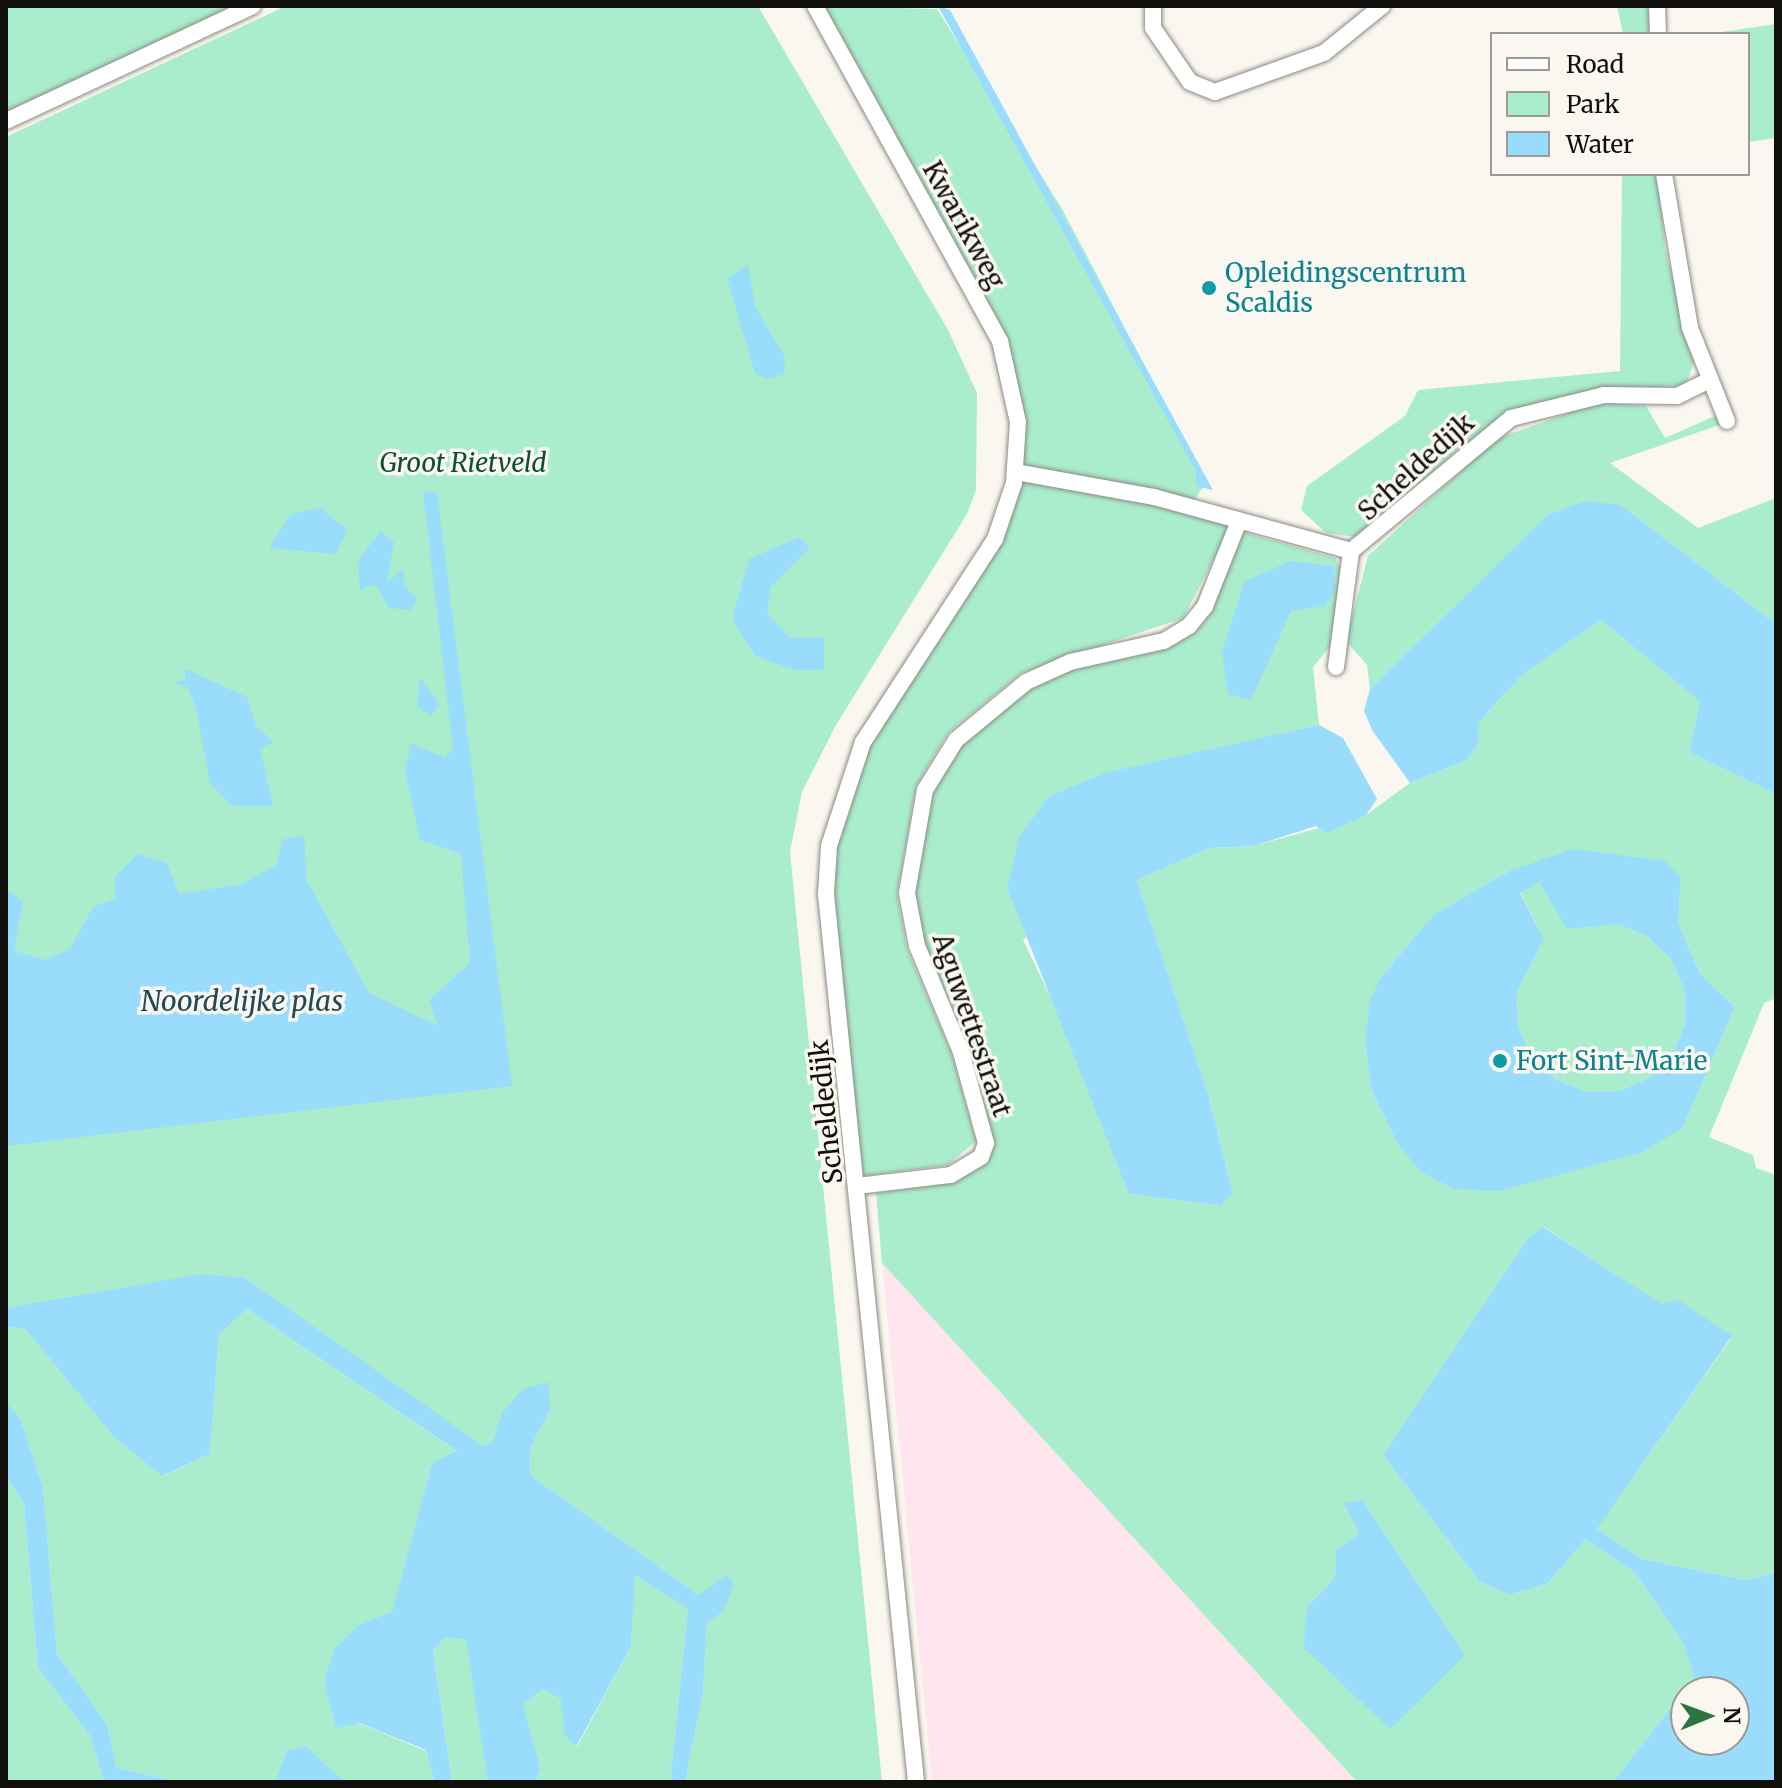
<!DOCTYPE html>
<style>
body{margin:0}
#map{position:relative;width:1782px;height:1788px;overflow:hidden;background:#faf7f0;font-family:Merriweather,serif}
div>[style]{position:absolute}
[style*='--x']{left:calc(var(--x)*1px);top:calc(var(--y)*1px);width:calc(var(--w)*1px);rotate:calc(var(--a)*1deg)}
.industrial>*{inset:0;background:#ffe5ee}
.green>*{inset:0;background:#a9edcc}
.water>*{inset:0;background:#9adcfb}
.roads{filter:drop-shadow(0 0 2px #8c8983) drop-shadow(0 0 2px #8c8983)}
.minor>*{height:16px;margin:-8px;padding:0 8px;transform-origin:8px;border-radius:8px;background:#fff}
.dots>*{width:22px;height:22px;translate:-50% -50%;box-sizing:border-box;border:4px solid #faf7f0;border-radius:50%}
span{translate:-50% -50%;white-space:nowrap;text-align:center;line-height:1.15;-webkit-text-stroke:7px #faf7f0;paint-order:stroke}
.street-label{font-size:26px;color:#100f0c}
.culture-label{font-size:26px;color:#0d838f}
.left{translate:0 -50%;text-align:left}
.park-label{font-size:26px;color:#0a4f36;font-style:italic}
.water-label{font-size:28px;color:#234959;font-style:italic}
.frame{position:absolute;inset:0;border:8px solid #100f0c;pointer-events:none}
.legend{position:absolute;left:1490px;top:32px;width:260px;height:144px;box-sizing:border-box;background:#faf7f0;border:2px solid #9c9a95;margin:0;padding:10px 14px;list-style:none;font-size:24px;color:#100f0c}
.legend li{display:flex;align-items:center;gap:16px;height:40px}
.legend b{width:40px;border:2px solid #9c9a95}
.north{position:absolute;left:1670px;top:1676px;width:80px;height:80px;box-sizing:border-box;background:#faf7f0;border:2px solid #9c9a95;border-radius:50%;rotate:89deg;font-size:22px;font-weight:700;line-height:32px;text-align:center;color:#100f0c}
.north::after{content:'';display:block;margin:auto;width:28px;height:36px;background:#2d7440;clip-path:polygon(50% 0,100% 100%,50% 72%,0 100%)}
</style>
<div id="map">
<div class="industrial">
<div style="clip-path:polygon(882px 1263px,1357px 1782px,932px 1782px)"></div>
</div>
<div class="green">
<div style="clip-path:polygon(6px 6px,235px 6px,6px 113px)"></div>
<div style="clip-path:polygon(286px 6px,758px 6px,948px 330px,977px 393px,976px 490px,967px 514px,836px 725px,802px 792px,790px 852px,882px 1782px,685px 1782px,703px 1694px,707px 1623px,723px 1612px,530px 1475px,531px 1446px,550px 1411px,502px 1412px,493px 1443px,483px 1447px,245px 1278px,6px 1308px,6px 137px)"></div>
<div style="clip-path:polygon(824px 6px,937px 9px,1061px 207px,1206px 482px,1186px 513px,1231px 526px,1183px 618px,1021px 673px,948px 733px,916px 786px,897px 894px,907px 949px,952px 1055px,976px 1141px,948px 1165px,863px 1176px,833px 894px,837px 847px,870px 746px,1002px 542px,1022px 485px,1026px 422px,1007px 338px)"></div>
<div style="clip-path:polygon(1617px 6px,1650px 6px,1652px 34px,1623px 34px)"></div>
<div style="clip-path:polygon(1776px 24px,1776px 138px,1748px 142px,1748px 34px,1722px 32px)"></div>
<div style="clip-path:polygon(1622px 174px,1658px 174px,1665px 249px,1694px 362px,1686px 385px,1583px 393px,1521px 410px,1457px 450px,1364px 538px,1326px 533px,1301px 510px,1307px 486px,1405px 416px,1418px 390px,1620px 371px)"></div>
<div style="clip-path:polygon(1599px 402px,1646px 406px,1665px 438px,1717px 415px,1722px 424px,1610px 463px,1698px 528px,1776px 498px,1776px 624px,1621px 505px,1547px 515px,1370px 689px,1367px 665px,1346px 641px,1368px 556px,1496px 439px)"></div>
<div style="clip-path:polygon(evenodd,1242px 532px,1335px 558px,1343px 572px,1332px 644px,1313px 667px,1319px 725px,1280px 734px,1023px 940px,1077px 1052px,1129px 1194px,1221px 1206px,1233px 1193px,1208px 1093px,1137px 880px,1210px 848px,1254px 846px,1366px 815px,1410px 783px,1467px 760px,1478px 744px,1478px 723px,1522px 675px,1601px 620px,1700px 702px,1689px 752px,1776px 794px,1776px 998px,1764px 1003px,1709px 1137px,1753px 1155px,1756px 1168px,1776px 1175px,1776px 1573px,1745px 1580px,1642px 1559px,1596px 1530px,1732px 1337px,1661px 1305px,1544px 1227px,1528px 1238px,1383px 1455px,1479px 1581px,1510px 1595px,1548px 1583px,1586px 1539px,1634px 1572px,1683px 1642px,1694px 1678px,1613px 1782px,1357px 1782px,882px 1263px,876px 1193px,953px 1183px,987px 1162px,995px 1144px,969px 1049px,925px 944px,915px 893px,933px 793px,962px 745px,1030px 689px,1072px 670px,1167px 649px,1195px 633px,1212px 612px,1242px 532px,1509px 871px,1681px 878px,1678px 922px,1699px 972px,1735px 1007px,1683px 1127px,1397px 1143px,1371px 1089px,1365px 1042px,1379px 980px,1433px 915px,1509px 871px,1242px 532px,1359px 1533px,1428px 1609px,1464px 1655px,1307px 1607px,1335px 1577px,1336px 1551px,1359px 1533px)"></div>
<div style="clip-path:polygon(1539px 882px,1583px 924px,1617px 924px,1647px 936px,1671px 959px,1684px 990px,1685px 1023px,1673px 1054px,1649px 1078px,1619px 1091px,1586px 1092px,1555px 1079px,1531px 1056px,1518px 1026px,1517px 992px,1544px 939px,1520px 892px)"></div>
<div style="clip-path:polygon(247px 1309px,458px 1452px,432px 1463px,392px 1613px,360px 1624px,358px 1723px,426px 1751px,434px 1782px,345px 1782px,286px 1751px,275px 1782px,180px 1782px,117px 1768px,107px 1724px,57px 1654px,43px 1486px,21px 1420px,6px 1401px,6px 1327px,25px 1329px,113px 1436px,163px 1476px,210px 1454px,219px 1335px)"></div>
<div style="clip-path:polygon(6px 1476px,24px 1504px,38px 1668px,91px 1737px,104px 1782px,6px 1782px)"></div>
<div style="clip-path:polygon(634px 1574px,688px 1609px,670px 1782px,536px 1782px,541px 1769px,523px 1704px,543px 1689px,562px 1699px,564px 1732px,577px 1747px,631px 1646px)"></div>
<div style="clip-path:polygon(445px 1638px,467px 1640px,476px 1668px,488px 1782px,452px 1782px,433px 1650px)"></div>
</div>
<div class="water">
<div style="clip-path:polygon(938px 6px,950px 10px,1213px 490px,1196px 486px,1196px 471px)"></div>
<div style="clip-path:polygon(748px 264px,755px 307px,785px 357px,784px 374px,767px 379px,755px 373px,727px 279px)"></div>
<div style="clip-path:polygon(423px 491px,437px 493px,512px 1086px,6px 1146px,6px 889px,23px 901px,14px 951px,45px 960px,70px 949px,93px 907px,116px 898px,114px 879px,137px 854px,167px 863px,179px 894px,242px 884px,276px 865px,283px 839px,304px 836px,307px 881px,369px 993px,438px 1026px,429px 1000px,470px 963px,461px 854px,420px 840px,405px 771px,411px 743px,444px 758px,453px 749px)"></div>
<div style="clip-path:polygon(1586px 501px,1621px 505px,1776px 624px,1776px 794px,1689px 752px,1700px 702px,1601px 620px,1522px 675px,1478px 723px,1478px 744px,1467px 760px,1410px 783px,1372px 730px,1364px 711px,1370px 689px,1547px 515px)"></div>
<div style="clip-path:polygon(320px 508px,347px 530px,336px 554px,269px 548px,291px 514px)"></div>
<div style="clip-path:polygon(381px 531px,394px 542px,387px 582px,403px 569px,404px 587px,417px 598px,411px 610px,389px 608px,375px 584px,360px 590px,358px 560px)"></div>
<div style="clip-path:polygon(800px 537px,810px 547px,771px 587px,767px 613px,790px 638px,824px 637px,824px 670px,796px 670px,755px 656px,732px 619px,749px 559px)"></div>
<div style="clip-path:polygon(1290px 561px,1334px 566px,1335px 589px,1325px 606px,1291px 611px,1251px 700px,1228px 694px,1222px 652px,1244px 582px)"></div>
<div style="clip-path:polygon(185px 669px,247px 697px,256px 726px,274px 742px,260px 748px,273px 806px,232px 806px,210px 783px,196px 709px,188px 688px,174px 682px,185px 680px)"></div>
<div style="clip-path:polygon(419px 677px,440px 704px,431px 716px,418px 707px)"></div>
<div style="clip-path:polygon(1319px 725px,1343px 738px,1377px 799px,1366px 815px,1326px 833px,1316px 826px,1254px 846px,1210px 848px,1137px 880px,1208px 1093px,1233px 1193px,1221px 1206px,1129px 1194px,1007px 888px,1019px 838px,1048px 797px,1105px 773px)"></div>
<div style="clip-path:polygon(evenodd,1574px 849px,1665px 861px,1681px 878px,1678px 922px,1699px 972px,1735px 1007px,1683px 1127px,1643px 1152px,1499px 1191px,1455px 1189px,1421px 1172px,1397px 1143px,1371px 1089px,1365px 1042px,1370px 1002px,1379px 980px,1433px 915px,1509px 871px,1574px 849px,1539px 882px,1567px 929px,1617px 924px,1647px 936px,1671px 959px,1684px 990px,1685px 1023px,1673px 1054px,1649px 1078px,1619px 1091px,1586px 1092px,1555px 1079px,1531px 1056px,1518px 1026px,1517px 992px,1544px 939px,1520px 893px,1539px 882px)"></div>
<div style="clip-path:polygon(evenodd,1543px 1227px,1661px 1304px,1678px 1300px,1732px 1336px,1597px 1529px,1642px 1559px,1745px 1580px,1776px 1573px,1776px 1782px,1613px 1782px,1694px 1678px,1683px 1642px,1634px 1572px,1586px 1539px,1548px 1583px,1510px 1595px,1479px 1581px,1383px 1455px,1528px 1238px,1543px 1227px,1686px 1692px,1734px 1692px,1734px 1740px,1686px 1740px,1686px 1692px)"></div>
<div style="clip-path:polygon(202px 1274px,245px 1278px,483px 1446px,493px 1442px,502px 1412px,524px 1388px,549px 1382px,550px 1411px,531px 1446px,530px 1475px,699px 1595px,727px 1575px,734px 1584px,723px 1612px,707px 1623px,703px 1694px,685px 1782px,670px 1782px,688px 1609px,635px 1575px,631px 1646px,576px 1747px,564px 1733px,561px 1699px,543px 1689px,523px 1704px,541px 1769px,536px 1782px,488px 1782px,466px 1640px,445px 1638px,433px 1650px,452px 1782px,434px 1782px,426px 1750px,359px 1723px,336px 1728px,324px 1681px,335px 1648px,360px 1624px,392px 1612px,432px 1463px,457px 1451px,247px 1309px,219px 1335px,210px 1454px,162px 1476px,113px 1436px,25px 1329px,6px 1327px,6px 1308px)"></div>
<div style="clip-path:polygon(6px 1401px,21px 1420px,43px 1486px,57px 1654px,107px 1724px,117px 1768px,180px 1782px,104px 1782px,91px 1737px,38px 1668px,24px 1504px,6px 1476px)"></div>
<div style="clip-path:polygon(1362px 1500px,1465px 1655px,1390px 1729px,1304px 1648px,1307px 1607px,1335px 1577px,1336px 1551px,1359px 1533px,1344px 1503px)"></div>
<div style="clip-path:polygon(305px 1746px,339px 1777px,345px 1782px,275px 1782px,286px 1751px)"></div>
</div>
<div class="roads">
<div class="minor">
<div style="--x:815;--y:6;--w:383;--a:61.1"></div>
<div style="--x:1000;--y:341;--w:83;--a:77.5"></div>
<div style="--x:1018;--y:422;--w:61;--a:93.8"></div>
<div style="--x:1014;--y:483;--w:59;--a:108.7"></div>
<div style="--x:995;--y:539;--w:242;--a:123"></div>
<div style="--x:863;--y:742;--w:109;--a:108.1"></div>
<div style="--x:829;--y:846;--w:48;--a:93.6"></div>
<div style="--x:826;--y:894;--w:893;--a:84.21"></div>
<div style="--x:1153;--y:6;--w:22;--a:90"></div>
<div style="--x:1153;--y:28;--w:65;--a:55.6"></div>
<div style="--x:1190;--y:82;--w:27;--a:22"></div>
<div style="--x:1215;--y:92;--w:116;--a:-19.7"></div>
<div style="--x:1324;--y:53;--w:75;--a:-39"></div>
<div style="--x:1657;--y:6;--w:28;--a:88"></div>
<div style="--x:6;--y:121;--w:272;--a:-25"></div>
<div style="--x:1664;--y:174;--w:156;--a:80.4"></div>
<div style="--x:1690;--y:328;--w:100;--a:68.3"></div>
<div style="--x:1016;--y:472;--w:140;--a:10.3"></div>
<div style="--x:1154;--y:497;--w:204;--a:15.3"></div>
<div style="--x:1351;--y:551;--w:208;--a:-39.7"></div>
<div style="--x:1511;--y:418;--w:96;--a:-13.9"></div>
<div style="--x:1604;--y:395;--w:73;--a:0.8"></div>
<div style="--x:1677;--y:396;--w:34;--a:-26"></div>
<div style="--x:1336;--y:667;--w:117;--a:-82.6"></div>
<div style="--x:857;--y:1186;--w:95;--a:-6.7"></div>
<div style="--x:951;--y:1175;--w:35;--a:-31"></div>
<div style="--x:981;--y:1157;--w:15;--a:-70"></div>
<div style="--x:986;--y:1143;--w:94;--a:-105.4"></div>
<div style="--x:961;--y:1052;--w:115;--a:-112.5"></div>
<div style="--x:917;--y:946;--w:54;--a:-100.7"></div>
<div style="--x:907;--y:893;--w:105;--a:-80.1"></div>
<div style="--x:925;--y:790;--w:59;--a:-58.2"></div>
<div style="--x:956;--y:740;--w:91;--a:-39.6"></div>
<div style="--x:1026;--y:682;--w:48;--a:-24.4"></div>
<div style="--x:1070;--y:662;--w:96;--a:-12.6"></div>
<div style="--x:1164;--y:641;--w:29;--a:-31"></div>
<div style="--x:1189;--y:626;--w:26;--a:-51"></div>
<div style="--x:1205;--y:606;--w:92;--a:-68.2"></div>
</div>
</div>
<div class="dots">
<div style="left:1209px;top:288px;background:#0f9aa8"></div>
<div style="left:1500px;top:1061px;background:#0f9aa8"></div>
</div>
<div class="street-label">
<span style="left:964px;top:225px;rotate:61deg">Kwarikweg</span>
<span style="left:1416px;top:467px;rotate:-42deg">Scheldedijk</span>
<span style="left:972px;top:1025px;rotate:71deg">Aguwettestraat</span>
<span style="left:826px;top:1112px;rotate:-96deg">Scheldedijk</span>
</div>
<div class="culture-label">
<span class="left" style="left:1225px;top:288px">Opleidingscentrum<br>Scaldis</span>
<span class="left" style="left:1516px;top:1061px">Fort Sint-Marie</span>
</div>
<div class="park-label">
<span style="left:463px;top:463px">Groot Rietveld</span>
</div>
<div class="water-label">
<span style="left:242px;top:1001px">Noordelijke plas</span>
</div>
<div class="frame"></div>
<ul class="legend">
<li><b style="height:10px;background:#fff"></b>Road</li>
<li><b style="height:22px;background:#a9edcc"></b>Park</li>
<li><b style="height:22px;background:#9adcfb"></b>Water</li>
</ul>
<div class="north">N</div>
</div>
